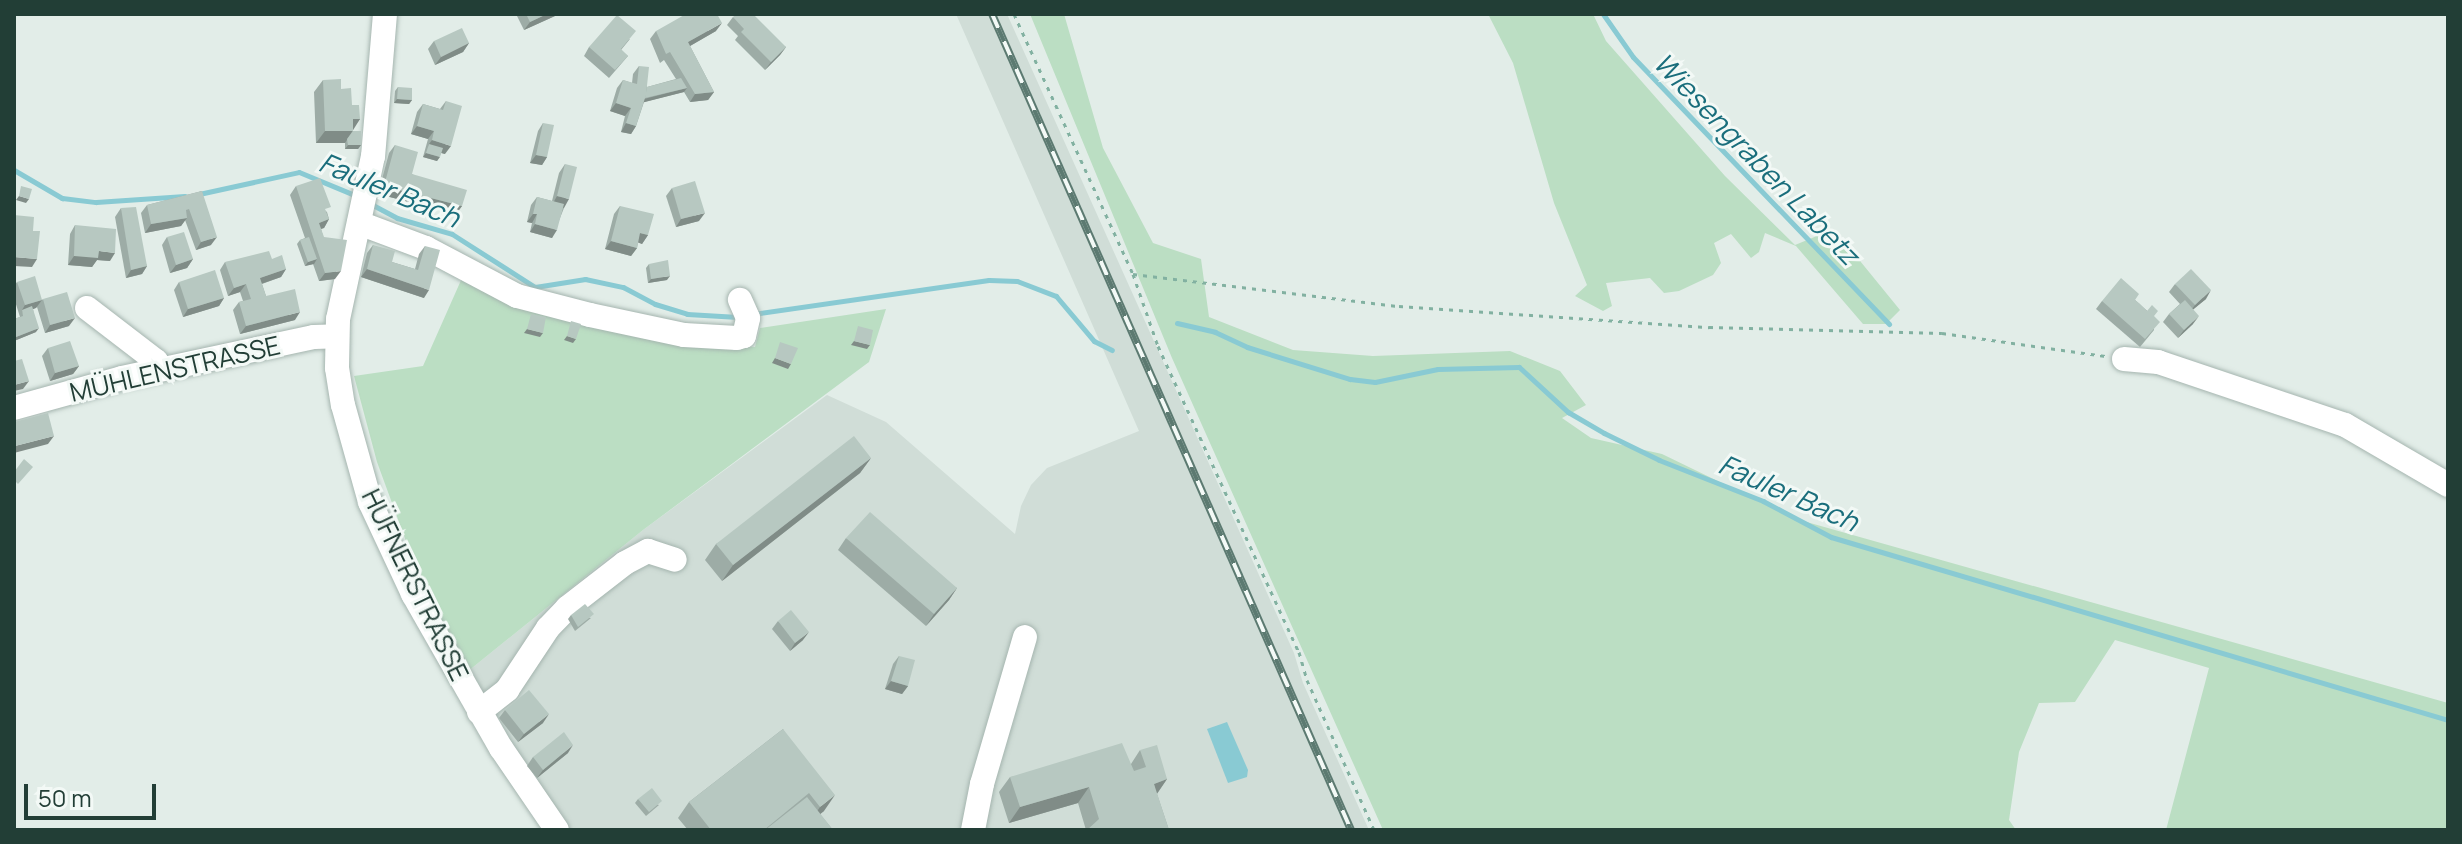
<!DOCTYPE html>
<meta charset="utf-8">
<style>
body{margin:0}
#map{position:relative;width:2462px;height:844px;overflow:hidden;background:#e2ede8;font-family:Manrope,sans-serif}
div>[style]{position:absolute}
[style*='--x']{left:calc(var(--x)*1px);top:calc(var(--y)*1px);width:calc(var(--w)*1px);rotate:calc(var(--a)*1deg)}
.built>*{inset:0;background:#d0ddd7}
.green>*{inset:0;background:#bbdec3}
.water>*{inset:0;background:#89cad3}
.stream>*{height:5px;margin:-2.5px;padding:0 2.5px;transform-origin:2.5px;border-radius:2.5px;background:#89cad3}
.path>*{height:3px;margin-top:-1.5px;transform-origin:0;background:repeating-linear-gradient(90deg,#82b1a1 0 4px,transparent 0 10px)}
.roads{filter:drop-shadow(0 0 2px #a5b5af) drop-shadow(0 0 2px #a5b5af)}
.minor>*{height:24px;margin:-12px;padding:0 12px;transform-origin:12px;border-radius:12px;background:#fff}
.rail>*{height:8px;margin-top:-4px;transform-origin:0;background:repeating-linear-gradient(90deg,#f3f9f6 0 15px,#5c7a71 0 30px);box-sizing:border-box;border-block:2px solid #5c7a71}
.wall>*{inset:0;background:#9daca6}
.shaded-wall>*{inset:0;background:#808c87}
.building>*{inset:0;background:#b7c8c1}
span{translate:-50% -50%;white-space:nowrap;text-align:center;line-height:1.15;-webkit-text-stroke:6px #f3f9f6;paint-order:stroke}
.street-label{font-size:26px;color:#223e36}
.water-label{font-size:28px;color:#1a6e7c;font-style:italic}
.frame{position:absolute;inset:0;border:16px solid #223e36;pointer-events:none}
.scale{position:absolute;left:24px;top:784px;width:132px;height:36px;box-sizing:border-box;border:4px solid #223e36;border-top:0;padding-left:10px;font-size:24px;line-height:28px;white-space:nowrap;color:#223e36;-webkit-text-stroke:6px #f3f9f6;paint-order:stroke}
</style>
<div id="map">
<div class="built">
<div style="clip-path:polygon(956px 14px,1007px 14px,1294px 653px,1303px 683px,1369px 830px,569px 830px,524px 768px,467px 672px,643px 530px,827px 395px,886px 422px,1015px 534px,1021px 506px,1031px 485px,1047px 468px,1139px 431px)"></div>
</div>
<div class="green">
<div style="clip-path:polygon(1030px 14px,1064px 14px,1103px 148px,1153px 243px,1201px 259px,1209px 317px,1293px 350px,1373px 356px,1510px 351px,1560px 371px,1586px 405px,1562px 418px,1591px 438px,1662px 454px,1796px 519px,2448px 703px,2448px 830px,2166px 830px,2209px 668px,2115px 640px,2075px 702px,2039px 703px,2019px 752px,2009px 820px,2016px 830px,1383px 830px,1172px 358px)"></div>
<div style="clip-path:polygon(1488px 14px,1593px 14px,1606px 41px,1725px 176px,1795px 245px,1834px 229px,1900px 310px,1886px 324px,1863px 324px,1796px 246px,1765px 233px,1759px 252px,1751px 258px,1731px 234px,1714px 243px,1721px 263px,1713px 275px,1679px 291px,1664px 293px,1650px 278px,1606px 283px,1612px 306px,1603px 311px,1575px 296px,1587px 285px,1554px 203px,1513px 63px)"></div>
<div style="clip-path:polygon(462px 278px,692px 342px,755px 347px,760px 328px,886px 309px,869px 362px,643px 530px,467px 672px,429px 604px,377px 462px,354px 376px,423px 366px)"></div>
</div>
<div class="water">
<div style="clip-path:polygon(1227px 722px,1248px 770px,1247px 777px,1228px 783px,1207px 729px)"></div>
</div>
<div class="stream">
<div style="--x:1603;--y:14;--w:52;--a:55.1"></div>
<div style="--x:1633;--y:57;--w:370;--a:46.2"></div>
<div style="--x:14;--y:170;--w:56;--a:30.3"></div>
<div style="--x:62;--y:198;--w:34;--a:7"></div>
<div style="--x:96;--y:202;--w:89;--a:-3.9"></div>
<div style="--x:199;--y:194;--w:102;--a:-12.4"></div>
<div style="--x:299;--y:172;--w:63;--a:22.5"></div>
<div style="--x:369;--y:203;--w:32;--a:28"></div>
<div style="--x:397;--y:218;--w:57;--a:16.2"></div>
<div style="--x:452;--y:234;--w:98;--a:32.6"></div>
<div style="--x:535;--y:287;--w:51;--a:-9.1"></div>
<div style="--x:585;--y:279;--w:39;--a:12"></div>
<div style="--x:623;--y:287;--w:36;--a:28"></div>
<div style="--x:655;--y:304;--w:34;--a:17"></div>
<div style="--x:687;--y:314;--w:51;--a:3.4"></div>
<div style="--x:753;--y:314;--w:238;--a:-8.2"></div>
<div style="--x:989;--y:280;--w:28;--a:2"></div>
<div style="--x:1017;--y:281;--w:42;--a:21"></div>
<div style="--x:1056;--y:296;--w:59;--a:49.8"></div>
<div style="--x:1094;--y:341;--w:20;--a:27"></div>
<div style="--x:1177;--y:323;--w:39;--a:13"></div>
<div style="--x:1215;--y:332;--w:35;--a:25"></div>
<div style="--x:1247;--y:347;--w:108;--a:17.3"></div>
<div style="--x:1350;--y:379;--w:25;--a:7"></div>
<div style="--x:1375;--y:382;--w:64;--a:-11.7"></div>
<div style="--x:1438;--y:369;--w:81;--a:-1.4"></div>
<div style="--x:1519;--y:367;--w:67;--a:42.6"></div>
<div style="--x:1568;--y:412;--w:42;--a:30.3"></div>
<div style="--x:1604;--y:433;--w:61;--a:26.1"></div>
<div style="--x:1659;--y:460;--w:112;--a:21.5"></div>
<div style="--x:1763;--y:501;--w:77;--a:27.9"></div>
<div style="--x:1831;--y:537;--w:644;--a:16.52"></div>
</div>
<div class="path">
<div style="--x:1014;--y:14;--w:286;--a:65.4"></div>
<div style="--x:1133;--y:274;--w:268;--a:6.9"></div>
<div style="--x:1399;--y:306;--w:311;--a:3.9"></div>
<div style="--x:1709;--y:327;--w:233;--a:1.5"></div>
<div style="--x:1942;--y:333;--w:165;--a:8"></div>
<div style="--x:1133;--y:274;--w:76;--a:70.9"></div>
<div style="--x:1158;--y:346;--w:337;--a:65.3"></div>
<div style="--x:1299;--y:652;--w:29;--a:74"></div>
<div style="--x:1307;--y:680;--w:164;--a:65.9"></div>
</div>
<div class="roads">
<div class="minor">
<div style="--x:385;--y:14;--w:143;--a:94.8"></div>
<div style="--x:373;--y:156;--w:167;--a:102.1"></div>
<div style="--x:338;--y:319;--w:49;--a:91.2"></div>
<div style="--x:337;--y:368;--w:37;--a:81"></div>
<div style="--x:343;--y:405;--w:101;--a:74.4"></div>
<div style="--x:370;--y:502;--w:102;--a:64.9"></div>
<div style="--x:413;--y:594;--w:177;--a:60.3"></div>
<div style="--x:501;--y:748;--w:99;--a:55.7"></div>
<div style="--x:359;--y:223;--w:72;--a:20.5"></div>
<div style="--x:426;--y:248;--w:103;--a:27.8"></div>
<div style="--x:517;--y:296;--w:75;--a:14.6"></div>
<div style="--x:590;--y:315;--w:96;--a:12"></div>
<div style="--x:684;--y:335;--w:53;--a:3.2"></div>
<div style="--x:737;--y:338;--w:7;--a:-16"></div>
<div style="--x:744;--y:336;--w:18;--a:-77"></div>
<div style="--x:748;--y:318;--w:20;--a:-114"></div>
<div style="--x:87;--y:308;--w:87;--a:37.5"></div>
<div style="--x:156;--y:361;--w:9;--a:72"></div>
<div style="--x:2124;--y:359;--w:34;--a:5"></div>
<div style="--x:2158;--y:362;--w:197;--a:18.6"></div>
<div style="--x:2345;--y:425;--w:119;--a:30.2"></div>
<div style="--x:14;--y:408;--w:112;--a:-15.5"></div>
<div style="--x:122;--y:378;--w:196;--a:-12.1"></div>
<div style="--x:314;--y:337;--w:23;--a:-2"></div>
<div style="--x:479;--y:712;--w:36;--a:-38"></div>
<div style="--x:507;--y:690;--w:74;--a:-56.5"></div>
<div style="--x:548;--y:628;--w:28;--a:-46"></div>
<div style="--x:567;--y:608;--w:73;--a:-37.8"></div>
<div style="--x:625;--y:563;--w:26;--a:-28"></div>
<div style="--x:648;--y:551;--w:28;--a:18"></div>
<div style="--x:973;--y:830;--w:47;--a:-78.9"></div>
<div style="--x:982;--y:784;--w:153;--a:-73.7"></div>
</div>
</div>
<div class="rail">
<div style="--x:992;--y:14;--w:891;--a:66.25"></div>
</div>
<div class="wall">
<div style="clip-path:polygon(519px 14px,556px 14px,555px 16px,524px 30px,517px 16px)"></div>
<div style="clip-path:polygon(733px 17px,786px 47px,780px 55px,765px 70px,735px 40px,738px 36px,727px 25px)"></div>
<div style="clip-path:polygon(656px 31px,716px 31px,690px 46px,714px 92px,708px 100px,690px 102px,684px 92px,644px 102px,636px 126px,631px 134px,621px 132px,625px 116px,610px 111px,617px 88px,623px 80px,632px 83px,633px 74px,639px 66px,647px 87px,676px 79px,664px 60px,660px 63px,650px 39px)"></div>
<div style="clip-path:polygon(630px 39px,621px 50px,628px 56px,609px 78px,584px 56px,589px 47px)"></div>
<div style="clip-path:polygon(434px 41px,469px 43px,463px 52px,435px 65px,428px 49px)"></div>
<div style="clip-path:polygon(323px 80px,341px 89px,360px 119px,353px 128px,353px 131px,361px 145px,358px 149px,345px 149px,345px 143px,316px 143px,314px 92px)"></div>
<div style="clip-path:polygon(398px 87px,412px 100px,409px 104px,394px 103px,395px 91px)"></div>
<div style="clip-path:polygon(446px 101px,445px 154px,441px 153px,437px 161px,423px 157px,428px 139px,411px 134px,417px 112px,423px 104px,440px 109px)"></div>
<div style="clip-path:polygon(543px 123px,547px 157px,542px 165px,530px 163px,538px 131px)"></div>
<div style="clip-path:polygon(395px 145px,412px 174px,462px 206px,456px 214px,378px 194px,389px 153px)"></div>
<div style="clip-path:polygon(565px 164px,564px 208px,552px 238px,530px 232px,532px 223px,527px 222px,531px 205px,537px 197px,552px 201px,559px 173px)"></div>
<div style="clip-path:polygon(296px 186px,327px 212px,329px 219px,324px 228px,321px 229px,335px 279px,319px 281px,313px 264px,305px 266px,297px 244px,300px 240px,305px 238px,290px 195px)"></div>
<div style="clip-path:polygon(672px 188px,699px 221px,676px 227px,666px 196px)"></div>
<div style="clip-path:polygon(202px 191px,211px 245px,196px 250px,185px 220px,181px 226px,145px 233px,141px 213px,147px 205px)"></div>
<div style="clip-path:polygon(620px 206px,648px 235px,642px 244px,638px 242px,637px 248px,631px 256px,605px 249px,614px 214px)"></div>
<div style="clip-path:polygon(121px 208px,147px 266px,142px 274px,126px 278px,115px 217px)"></div>
<div style="clip-path:polygon(75px 225px,110px 261px,97px 260px,92px 267px,68px 265px,70px 234px)"></div>
<div style="clip-path:polygon(167px 237px,193px 259px,187px 268px,170px 273px,162px 245px)"></div>
<div style="clip-path:polygon(373px 245px,392px 262px,415px 269px,419px 254px,425px 246px,424px 298px,361px 277px,367px 253px)"></div>
<div style="clip-path:polygon(272px 259px,286px 269px,281px 277px,262px 284px,266px 296px,295px 320px,240px 334px,233px 310px,239px 302px,243px 301px,240px 292px,228px 296px,220px 270px,225px 262px)"></div>
<div style="clip-path:polygon(649px 264px,667px 280px,648px 283px,646px 268px)"></div>
<div style="clip-path:polygon(17px 282px,42px 300px,43px 299px,69px 326px,45px 333px,37px 307px,33px 309px,36px 332px,14px 341px,14px 319px,20px 317px,14px 298px,14px 286px)"></div>
<div style="clip-path:polygon(179px 282px,224px 298px,219px 306px,183px 317px,174px 290px)"></div>
<div style="clip-path:polygon(2175px 284px,2206px 299px,2193px 309px,2193px 324px,2178px 338px,2163px 322px,2169px 314px,2180px 304px,2169px 292px)"></div>
<div style="clip-path:polygon(2135px 300px,2154px 317px,2154px 330px,2140px 347px,2096px 309px,2102px 301px)"></div>
<div style="clip-path:polygon(48px 348px,79px 366px,73px 374px,50px 381px,42px 356px)"></div>
<div style="clip-path:polygon(871px 458px,860px 473px,722px 581px,705px 560px,716px 544px)"></div>
<div style="clip-path:polygon(846px 538px,957px 588px,949px 600px,926px 626px,838px 550px)"></div>
<div style="clip-path:polygon(571px 615px,591px 618px,575px 631px,568px 619px)"></div>
<div style="clip-path:polygon(778px 621px,803px 640px,790px 651px,772px 629px)"></div>
<div style="clip-path:polygon(899px 656px,908px 686px,902px 694px,885px 689px,893px 664px)"></div>
<div style="clip-path:polygon(505px 710px,543px 723px,518px 742px,499px 718px)"></div>
<div style="clip-path:polygon(783px 729px,824px 811px,820px 814px,833px 830px,688px 830px,678px 818px,689px 802px)"></div>
<div style="clip-path:polygon(1140px 750px,1167px 779px,1157px 794px,1169px 830px,1086px 830px,1078px 803px,1009px 823px,999px 792px,1010px 777px,1131px 764px)"></div>
<div style="clip-path:polygon(568px 753px,537px 778px,527px 766px,533px 757px)"></div>
<div style="clip-path:polygon(638px 799px,659px 805px,646px 816px,635px 803px)"></div>
</div>
<div class="shaded-wall">
<div style="clip-path:polygon(547px 14px,556px 14px,555px 16px,524px 30px,530px 22px)"></div>
<div style="clip-path:polygon(722px 23px,716px 31px,683px 50px,688px 42px)"></div>
<div style="clip-path:polygon(469px 43px,463px 52px,435px 65px,441px 57px)"></div>
<div style="clip-path:polygon(786px 47px,780px 55px,765px 70px,771px 62px)"></div>
<div style="clip-path:polygon(687px 88px,684px 92px,641px 103px,644px 99px)"></div>
<div style="clip-path:polygon(714px 92px,708px 100px,690px 102px,695px 94px)"></div>
<div style="clip-path:polygon(397px 99px,412px 100px,409px 104px,394px 103px)"></div>
<div style="clip-path:polygon(616px 103px,631px 108px,625px 116px,610px 111px)"></div>
<div style="clip-path:polygon(353px 119px,360px 119px,345px 143px,316px 143px,325px 131px)"></div>
<div style="clip-path:polygon(626px 123px,636px 126px,631px 134px,621px 132px)"></div>
<div style="clip-path:polygon(417px 126px,434px 131px,428px 139px,411px 134px)"></div>
<div style="clip-path:polygon(432px 140px,451px 146px,445px 154px,428px 149px,429px 144px,426px 148px)"></div>
<div style="clip-path:polygon(348px 145px,361px 145px,358px 149px,345px 149px)"></div>
<div style="clip-path:polygon(426px 153px,440px 157px,437px 161px,423px 157px)"></div>
<div style="clip-path:polygon(536px 155px,547px 157px,542px 165px,530px 163px)"></div>
<div style="clip-path:polygon(384px 186px,462px 206px,456px 214px,378px 194px)"></div>
<div style="clip-path:polygon(19px 196px,29px 199px,26px 203px,16px 200px)"></div>
<div style="clip-path:polygon(557px 196px,569px 199px,564px 208px,552px 205px)"></div>
<div style="clip-path:polygon(705px 213px,699px 221px,676px 227px,681px 219px)"></div>
<div style="clip-path:polygon(533px 214px,537px 214px,532px 223px,527px 222px)"></div>
<div style="clip-path:polygon(187px 218px,181px 226px,145px 233px,151px 224px)"></div>
<div style="clip-path:polygon(329px 219px,324px 228px,313px 231px,319px 223px)"></div>
<div style="clip-path:polygon(535px 224px,557px 230px,552px 238px,530px 232px)"></div>
<div style="clip-path:polygon(640px 233px,648px 235px,642px 244px,634px 241px)"></div>
<div style="clip-path:polygon(217px 237px,211px 245px,196px 250px,201px 242px)"></div>
<div style="clip-path:polygon(611px 241px,637px 248px,631px 256px,605px 249px)"></div>
<div style="clip-path:polygon(99px 251px,115px 253px,110px 261px,97px 260px,92px 267px,68px 265px,74px 256px)"></div>
<div style="clip-path:polygon(14px 257px,37px 259px,32px 267px,14px 266px)"></div>
<div style="clip-path:polygon(193px 259px,187px 268px,170px 273px,176px 265px)"></div>
<div style="clip-path:polygon(317px 259px,314px 264px,305px 266px,308px 262px)"></div>
<div style="clip-path:polygon(147px 266px,142px 274px,126px 278px,131px 270px)"></div>
<div style="clip-path:polygon(286px 269px,281px 277px,255px 286px,260px 278px)"></div>
<div style="clip-path:polygon(367px 269px,429px 290px,424px 298px,361px 277px)"></div>
<div style="clip-path:polygon(341px 271px,335px 279px,319px 281px,325px 273px)"></div>
<div style="clip-path:polygon(670px 276px,667px 280px,648px 283px,651px 279px)"></div>
<div style="clip-path:polygon(246px 284px,240px 292px,228px 296px,234px 288px)"></div>
<div style="clip-path:polygon(2211px 290px,2206px 299px,2189px 313px,2195px 305px)"></div>
<div style="clip-path:polygon(224px 298px,219px 306px,183px 317px,188px 309px)"></div>
<div style="clip-path:polygon(42px 300px,36px 308px,23px 313px,22px 310px,25px 305px)"></div>
<div style="clip-path:polygon(300px 312px,295px 320px,240px 334px,246px 326px)"></div>
<div style="clip-path:polygon(2199px 316px,2193px 324px,2178px 338px,2184px 330px)"></div>
<div style="clip-path:polygon(75px 318px,69px 326px,45px 333px,50px 325px)"></div>
<div style="clip-path:polygon(39px 328px,36px 332px,14px 341px,16px 337px)"></div>
<div style="clip-path:polygon(527px 329px,543px 333px,540px 337px,524px 333px)"></div>
<div style="clip-path:polygon(567px 336px,576px 339px,573px 343px,564px 340px)"></div>
<div style="clip-path:polygon(854px 341px,870px 345px,867px 349px,851px 345px)"></div>
<div style="clip-path:polygon(775px 358px,791px 364px,788px 369px,772px 363px)"></div>
<div style="clip-path:polygon(79px 366px,73px 374px,50px 381px,55px 373px)"></div>
<div style="clip-path:polygon(29px 381px,23px 389px,14px 391px,14px 385px)"></div>
<div style="clip-path:polygon(54px 436px,48px 444px,14px 453px,15px 446px)"></div>
<div style="clip-path:polygon(871px 458px,860px 473px,722px 581px,733px 565px)"></div>
<div style="clip-path:polygon(957px 588px,949px 600px,926px 626px,934px 614px)"></div>
<div style="clip-path:polygon(809px 632px,803px 640px,790px 651px,795px 643px)"></div>
<div style="clip-path:polygon(891px 681px,908px 686px,902px 694px,885px 689px)"></div>
<div style="clip-path:polygon(549px 714px,543px 723px,518px 742px,524px 734px)"></div>
<div style="clip-path:polygon(573px 745px,568px 753px,537px 778px,543px 770px)"></div>
<div style="clip-path:polygon(1167px 779px,1156px 795px,1154px 784px)"></div>
<div style="clip-path:polygon(1089px 787px,1078px 803px,1009px 823px,1020px 807px)"></div>
<div style="clip-path:polygon(835px 795px,824px 811px,809px 823px,820px 807px)"></div>
</div>
<div class="building">
<div style="clip-path:polygon(526px 14px,547px 14px,530px 22px)"></div>
<div style="clip-path:polygon(686px 14px,717px 14px,722px 23px,688px 42px,714px 92px,695px 94px,670px 52px,666px 54px,656px 31px)"></div>
<div style="clip-path:polygon(736px 14px,753px 14px,786px 47px,771px 62px,741px 32px,744px 29px,733px 17px)"></div>
<div style="clip-path:polygon(617px 15px,636px 31px,621px 49px,628px 56px,615px 70px,589px 47px)"></div>
<div style="clip-path:polygon(462px 28px,469px 43px,441px 57px,434px 41px)"></div>
<div style="clip-path:polygon(639px 66px,649px 67px,646px 95px,636px 126px,626px 123px,631px 108px,616px 103px,623px 80px,637px 84px)"></div>
<div style="clip-path:polygon(681px 78px,687px 88px,645px 98px,647px 87px)"></div>
<div style="clip-path:polygon(341px 79px,341px 89px,351px 88px,352px 105px,359px 105px,360px 119px,353px 119px,353px 131px,325px 131px,323px 80px)"></div>
<div style="clip-path:polygon(398px 87px,412px 88px,412px 100px,397px 99px)"></div>
<div style="clip-path:polygon(446px 101px,462px 106px,451px 146px,432px 140px,434px 131px,417px 126px,423px 104px,443px 110px)"></div>
<div style="clip-path:polygon(543px 123px,554px 125px,547px 157px,536px 155px)"></div>
<div style="clip-path:polygon(353px 131px,361px 131px,361px 145px,348px 145px,347px 139px)"></div>
<div style="clip-path:polygon(429px 144px,443px 148px,440px 157px,426px 153px)"></div>
<div style="clip-path:polygon(395px 145px,418px 152px,412px 174px,467px 190px,462px 206px,384px 186px)"></div>
<div style="clip-path:polygon(565px 164px,577px 167px,569px 199px,557px 196px)"></div>
<div style="clip-path:polygon(320px 178px,331px 207px,325px 209px,329px 219px,319px 223px,324px 237px,347px 240px,341px 271px,325px 273px,296px 186px)"></div>
<div style="clip-path:polygon(695px 181px,705px 213px,681px 219px,672px 188px)"></div>
<div style="clip-path:polygon(21px 186px,32px 189px,29px 199px,19px 196px)"></div>
<div style="clip-path:polygon(202px 191px,217px 237px,201px 242px,189px 209px,186px 210px,187px 218px,151px 224px,147px 205px)"></div>
<div style="clip-path:polygon(537px 197px,564px 204px,557px 230px,535px 224px,537px 214px,533px 214px)"></div>
<div style="clip-path:polygon(620px 206px,654px 214px,648px 235px,640px 233px,637px 248px,611px 241px)"></div>
<div style="clip-path:polygon(136px 207px,147px 266px,131px 270px,121px 208px)"></div>
<div style="clip-path:polygon(14px 215px,34px 217px,33px 231px,40px 231px,37px 259px,14px 257px)"></div>
<div style="clip-path:polygon(75px 225px,116px 229px,115px 253px,99px 251px,98px 258px,74px 256px)"></div>
<div style="clip-path:polygon(184px 232px,193px 259px,176px 265px,167px 237px)"></div>
<div style="clip-path:polygon(309px 237px,317px 259px,308px 262px,300px 240px)"></div>
<div style="clip-path:polygon(373px 245px,395px 251px,392px 262px,418px 270px,425px 246px,440px 250px,429px 290px,367px 269px)"></div>
<div style="clip-path:polygon(269px 251px,272px 259px,282px 255px,286px 269px,260px 278px,266px 296px,295px 289px,300px 312px,246px 326px,239px 302px,251px 299px,246px 284px,234px 288px,225px 262px)"></div>
<div style="clip-path:polygon(668px 260px,670px 276px,651px 279px,649px 264px)"></div>
<div style="clip-path:polygon(2191px 269px,2211px 290px,2195px 305px,2175px 284px)"></div>
<div style="clip-path:polygon(215px 270px,224px 298px,188px 309px,179px 282px)"></div>
<div style="clip-path:polygon(35px 276px,42px 300px,25px 305px,17px 282px)"></div>
<div style="clip-path:polygon(2121px 278px,2139px 294px,2135px 300px,2140px 304px,2147px 311px,2152px 305px,2158px 311px,2154px 316px,2160px 322px,2145px 339px,2102px 301px)"></div>
<div style="clip-path:polygon(67px 292px,75px 318px,50px 325px,43px 299px)"></div>
<div style="clip-path:polygon(2185px 300px,2199px 316px,2184px 330px,2169px 314px)"></div>
<div style="clip-path:polygon(32px 306px,39px 328px,16px 337px,14px 333px,14px 319px,23px 316px,22px 310px)"></div>
<div style="clip-path:polygon(531px 314px,546px 317px,543px 333px,527px 329px)"></div>
<div style="clip-path:polygon(571px 321px,581px 324px,576px 339px,567px 336px)"></div>
<div style="clip-path:polygon(858px 326px,873px 330px,870px 345px,854px 341px)"></div>
<div style="clip-path:polygon(70px 341px,79px 366px,55px 373px,48px 348px)"></div>
<div style="clip-path:polygon(780px 342px,798px 348px,791px 364px,775px 358px)"></div>
<div style="clip-path:polygon(22px 359px,29px 381px,14px 385px,14px 361px)"></div>
<div style="clip-path:polygon(48px 413px,54px 436px,15px 446px,14px 422px)"></div>
<div style="clip-path:polygon(854px 436px,871px 458px,733px 565px,716px 544px)"></div>
<div style="clip-path:polygon(24px 459px,33px 467px,18px 484px,14px 480px,14px 472px)"></div>
<div style="clip-path:polygon(870px 512px,957px 588px,934px 614px,846px 538px)"></div>
<div style="clip-path:polygon(585px 604px,594px 614px,578px 627px,571px 615px)"></div>
<div style="clip-path:polygon(791px 610px,809px 632px,795px 643px,778px 621px)"></div>
<div style="clip-path:polygon(899px 656px,915px 660px,908px 686px,891px 681px)"></div>
<div style="clip-path:polygon(529px 690px,549px 714px,524px 734px,505px 710px)"></div>
<div style="clip-path:polygon(783px 729px,835px 795px,820px 807px,809px 793px,764px 830px,711px 830px,689px 802px)"></div>
<div style="clip-path:polygon(564px 732px,573px 745px,543px 770px,533px 757px)"></div>
<div style="clip-path:polygon(1122px 743px,1134px 771px,1146px 767px,1140px 750px,1157px 745px,1167px 779px,1154px 784px,1169px 830px,1087px 830px,1099px 819px,1089px 787px,1020px 807px,1010px 777px)"></div>
<div style="clip-path:polygon(652px 788px,662px 801px,649px 812px,638px 799px)"></div>
<div style="clip-path:polygon(807px 797px,833px 830px,765px 830px)"></div>
</div>
<div class="street-label">
<span style="left:175px;top:369px;rotate:-13deg">MÜHLENSTRASSE</span>
<span style="left:415px;top:585px;rotate:64deg">HÜFNERSTRASSE</span>
</div>
<div class="water-label">
<span style="left:1757px;top:158px;rotate:46deg">Wiesengraben Labetz</span>
<span style="left:390px;top:189px;rotate:23deg">Fauler Bach</span>
<span style="left:1789px;top:492px;rotate:24deg">Fauler Bach</span>
</div>
<div class="frame"></div>
<div class="scale">50 m</div>
</div>
